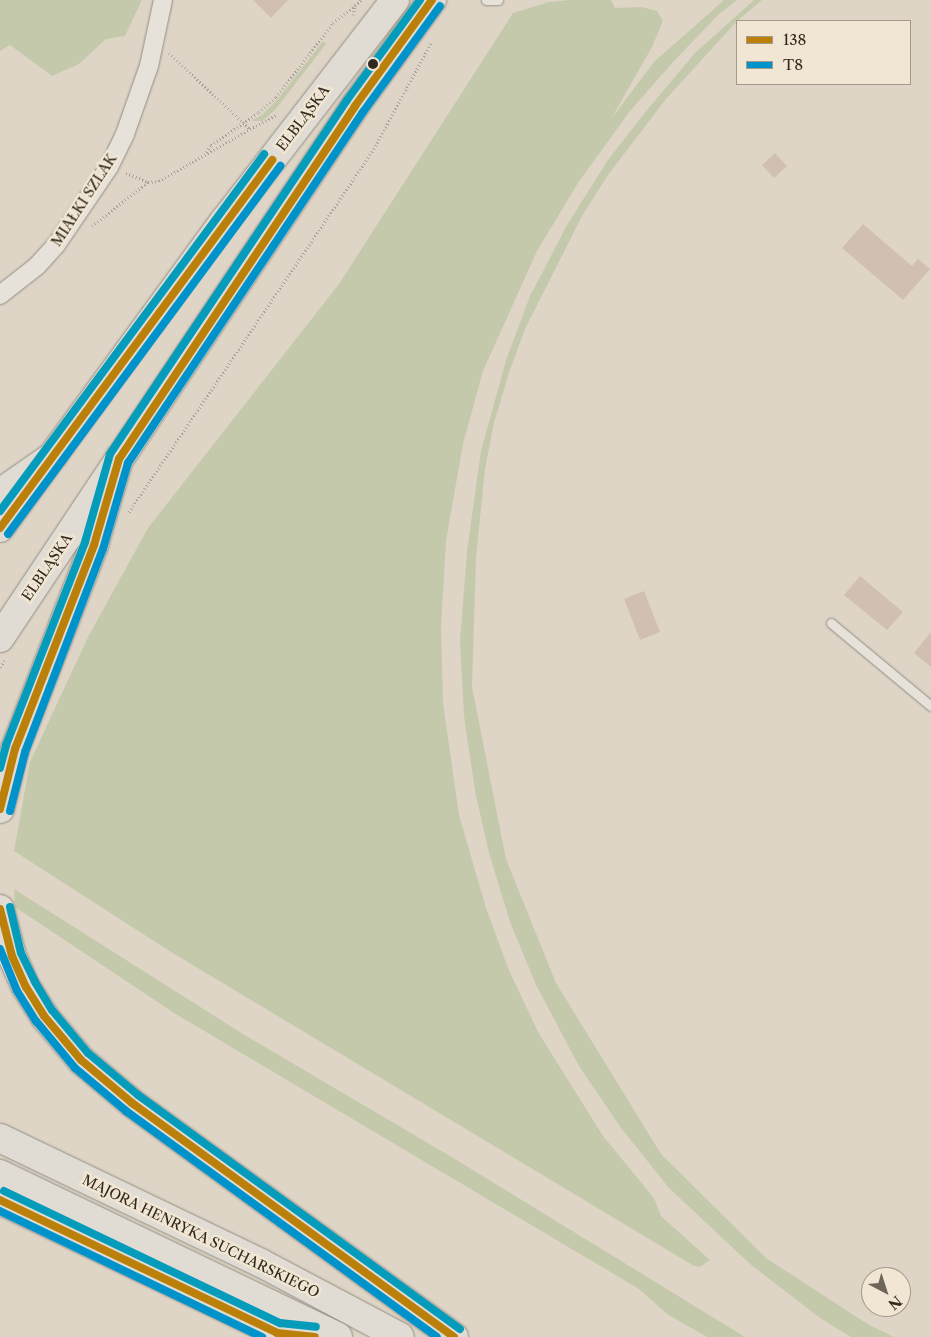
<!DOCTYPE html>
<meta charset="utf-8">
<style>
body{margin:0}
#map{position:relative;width:931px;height:1337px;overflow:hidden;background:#ded5c6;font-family:"Libre Caslon Text",serif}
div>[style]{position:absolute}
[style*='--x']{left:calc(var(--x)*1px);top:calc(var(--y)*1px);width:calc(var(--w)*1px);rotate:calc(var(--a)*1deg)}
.green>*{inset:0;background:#c5c9ab}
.building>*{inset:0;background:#d1bfb4}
.path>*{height:3px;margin-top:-1.5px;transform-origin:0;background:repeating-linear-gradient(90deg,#a5a19b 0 1px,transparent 0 3.5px)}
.roads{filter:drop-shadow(0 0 1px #938e84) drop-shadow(0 0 1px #938e84)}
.service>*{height:9px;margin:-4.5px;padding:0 4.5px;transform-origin:4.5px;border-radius:4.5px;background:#e6e1d9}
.minor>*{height:18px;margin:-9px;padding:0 9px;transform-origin:9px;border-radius:9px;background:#e6e1d9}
.primary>*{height:28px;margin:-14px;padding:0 14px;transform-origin:14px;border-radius:14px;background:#e1dcd3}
.trunk>*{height:28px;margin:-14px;padding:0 14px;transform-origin:14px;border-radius:14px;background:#e1dcd3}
.bus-1>*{height:8px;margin:-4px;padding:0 4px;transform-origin:4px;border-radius:4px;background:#bb8009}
.bus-2>*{height:8px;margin:-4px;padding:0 4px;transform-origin:4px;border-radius:4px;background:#0093cb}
.bus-3>*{height:8px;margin:-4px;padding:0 4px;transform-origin:4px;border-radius:4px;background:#059cbc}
.dots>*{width:14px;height:14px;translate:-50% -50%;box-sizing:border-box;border:2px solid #f0e6d3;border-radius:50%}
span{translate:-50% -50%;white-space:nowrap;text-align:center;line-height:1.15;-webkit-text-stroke:5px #f0e6d3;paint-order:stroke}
.street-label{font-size:14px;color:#30291f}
.legend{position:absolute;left:736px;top:20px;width:175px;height:65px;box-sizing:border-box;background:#f0e6d3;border:1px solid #a39a8b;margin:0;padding:6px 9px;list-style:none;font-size:15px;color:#30291f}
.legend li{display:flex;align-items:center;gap:10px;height:25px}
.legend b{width:25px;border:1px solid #a39a8b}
.north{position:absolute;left:861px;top:1267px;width:50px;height:50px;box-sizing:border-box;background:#f0e6d3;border:1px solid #a39a8b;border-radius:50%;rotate:140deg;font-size:14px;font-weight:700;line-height:20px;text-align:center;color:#30291f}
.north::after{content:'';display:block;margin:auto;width:18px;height:22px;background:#6d6559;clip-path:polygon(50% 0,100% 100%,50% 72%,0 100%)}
</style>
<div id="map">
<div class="green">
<div style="clip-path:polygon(0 0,142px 0,125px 36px,106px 39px,79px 64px,52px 76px,10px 45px,0 51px)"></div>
<div style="clip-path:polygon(570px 0,611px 0,615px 8px,642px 7px,657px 11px,663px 21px,652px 47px,611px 119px,654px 62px,724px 0,737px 0,719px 14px,674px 61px,630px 111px,578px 183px,537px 251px,483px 371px,463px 444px,446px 541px,441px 627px,443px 703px,459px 815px,486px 908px,508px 968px,538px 1032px,603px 1136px,654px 1198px,661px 1216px,710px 1260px,700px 1267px,694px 1266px,171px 952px,14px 851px,30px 762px,88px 637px,148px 528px,339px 284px,513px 13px,549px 2px)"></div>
<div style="clip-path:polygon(754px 0,762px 0,737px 21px,666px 99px,608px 175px,582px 216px,525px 329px,510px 370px,494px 423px,485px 469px,476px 558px,472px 687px,506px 859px,556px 983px,661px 1154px,766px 1258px,869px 1325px,894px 1337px,851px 1337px,820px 1318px,750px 1264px,669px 1188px,621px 1128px,579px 1066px,536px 985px,510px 922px,489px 853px,475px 791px,464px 716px,460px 641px,467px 551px,481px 451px,506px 360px,530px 296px,567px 225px,608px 160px,647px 110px,695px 53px)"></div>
<div style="clip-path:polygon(323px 41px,326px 44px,275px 110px,262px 121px,251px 121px,262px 115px,278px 99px)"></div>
<div style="clip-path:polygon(14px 889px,243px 1034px,455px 1159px,745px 1337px,707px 1337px,667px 1314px,639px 1289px,174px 1013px,15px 907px)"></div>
</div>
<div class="building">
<div style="clip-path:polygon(253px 0,288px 0,271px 18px)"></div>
<div style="clip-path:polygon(775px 153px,787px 166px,774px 178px,762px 165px)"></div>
<div style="clip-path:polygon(863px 224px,912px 266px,918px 259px,930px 269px,903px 300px,842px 248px)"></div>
<div style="clip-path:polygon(860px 576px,903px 612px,887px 630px,844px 595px)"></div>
<div style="clip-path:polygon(644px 591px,660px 632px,640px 640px,624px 599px)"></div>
<div style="clip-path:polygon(931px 632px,931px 667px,914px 653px)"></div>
</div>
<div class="path">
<div style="--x:353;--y:15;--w:9;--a:-77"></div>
<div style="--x:169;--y:53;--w:111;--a:43.2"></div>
<div style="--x:250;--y:129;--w:30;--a:-28"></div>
<div style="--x:206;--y:152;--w:9;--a:-54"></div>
<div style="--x:211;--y:145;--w:58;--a:-34.5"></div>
<div style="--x:259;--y:112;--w:23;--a:-41"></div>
<div style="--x:276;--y:97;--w:93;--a:-52.4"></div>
<div style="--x:333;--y:23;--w:36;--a:-39"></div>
<div style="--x:126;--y:173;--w:24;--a:22"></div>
<div style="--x:148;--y:182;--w:11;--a:-5"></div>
<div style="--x:159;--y:181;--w:105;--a:-29.7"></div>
<div style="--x:92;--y:226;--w:71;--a:-38.2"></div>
<div style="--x:129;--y:512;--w:434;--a:-56"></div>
<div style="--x:372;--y:152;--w:124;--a:-61.6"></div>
<div style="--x:0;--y:667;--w:9;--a:-54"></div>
</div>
<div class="roads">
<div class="service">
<div style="--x:486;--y:0;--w:12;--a:0"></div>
<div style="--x:831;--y:623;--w:130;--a:39.7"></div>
</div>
<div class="minor">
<div style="--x:0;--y:295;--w:47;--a:-38.1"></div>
<div style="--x:37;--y:266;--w:28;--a:-48"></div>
<div style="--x:56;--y:245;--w:94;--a:-55.8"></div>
<div style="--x:109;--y:167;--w:37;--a:-64"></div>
<div style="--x:125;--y:134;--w:72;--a:-70.6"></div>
<div style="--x:149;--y:66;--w:67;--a:-78"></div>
</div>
<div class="primary">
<div style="--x:0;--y:528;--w:381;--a:-53.9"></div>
<div style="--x:225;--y:220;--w:278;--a:-52.3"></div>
<div style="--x:0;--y:638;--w:640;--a:-56.29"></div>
<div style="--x:355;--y:106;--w:131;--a:-54"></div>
</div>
<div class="trunk">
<div style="--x:0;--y:493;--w:65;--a:-34.9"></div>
<div style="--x:0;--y:809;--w:62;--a:-76"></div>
<div style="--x:15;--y:749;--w:219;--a:-68.8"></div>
<div style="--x:94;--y:545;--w:90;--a:-73.8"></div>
<div style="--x:0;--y:909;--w:49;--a:75.7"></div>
<div style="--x:12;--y:956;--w:34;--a:66"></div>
<div style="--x:26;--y:987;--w:34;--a:58"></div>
<div style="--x:44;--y:1016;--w:57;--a:49.9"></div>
<div style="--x:81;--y:1060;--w:67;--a:40.1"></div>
<div style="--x:132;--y:1103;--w:398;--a:36"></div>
<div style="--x:0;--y:1138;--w:289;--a:25.6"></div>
<div style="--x:261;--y:1263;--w:157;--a:28"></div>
<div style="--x:0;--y:1174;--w:375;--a:25.7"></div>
<div style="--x:0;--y:1200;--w:307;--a:25.6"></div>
<div style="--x:277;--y:1333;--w:38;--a:6"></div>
</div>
</div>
<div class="bus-1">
<div style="--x:0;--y:528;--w:458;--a:-53.5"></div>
<div style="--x:0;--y:809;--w:62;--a:-76"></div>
<div style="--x:15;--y:749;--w:219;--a:-68.8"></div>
<div style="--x:94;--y:545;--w:90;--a:-73.8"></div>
<div style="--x:119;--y:459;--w:425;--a:-56.2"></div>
<div style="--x:355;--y:106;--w:131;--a:-54"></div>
<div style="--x:0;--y:909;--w:49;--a:75.7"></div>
<div style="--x:12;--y:956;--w:34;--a:66"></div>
<div style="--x:26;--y:987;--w:34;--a:58"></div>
<div style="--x:44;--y:1016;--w:57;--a:49.9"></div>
<div style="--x:81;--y:1060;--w:67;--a:40.1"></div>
<div style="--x:132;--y:1103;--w:398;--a:36"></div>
<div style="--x:0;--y:1200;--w:307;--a:25.6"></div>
<div style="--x:277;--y:1333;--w:38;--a:6"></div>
</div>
<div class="bus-2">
<div style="--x:8;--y:534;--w:458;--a:-53.5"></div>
<div style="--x:10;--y:811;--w:61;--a:-75.7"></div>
<div style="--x:25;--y:752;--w:217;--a:-69"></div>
<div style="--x:103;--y:549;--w:90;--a:-73.8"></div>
<div style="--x:128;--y:463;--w:422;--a:-56.2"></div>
<div style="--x:363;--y:112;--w:131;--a:-54"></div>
<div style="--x:0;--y:949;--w:45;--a:68"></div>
<div style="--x:17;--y:991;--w:36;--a:58"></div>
<div style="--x:36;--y:1021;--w:61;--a:50.3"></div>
<div style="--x:75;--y:1068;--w:67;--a:40.1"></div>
<div style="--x:126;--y:1111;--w:384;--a:36"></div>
<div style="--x:0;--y:1211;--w:291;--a:25.7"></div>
</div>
<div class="bus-3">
<div style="--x:0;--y:511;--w:444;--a:-53.5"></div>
<div style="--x:0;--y:768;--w:24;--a:-75"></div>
<div style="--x:6;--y:745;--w:218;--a:-68.7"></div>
<div style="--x:85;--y:542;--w:91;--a:-74.1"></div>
<div style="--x:110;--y:454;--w:426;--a:-56.2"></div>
<div style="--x:347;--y:100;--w:124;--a:-53.9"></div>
<div style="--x:10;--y:907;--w:47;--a:76.6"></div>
<div style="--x:21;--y:953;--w:32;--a:64"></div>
<div style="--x:35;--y:982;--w:33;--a:59"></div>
<div style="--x:52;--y:1010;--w:56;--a:50.1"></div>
<div style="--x:88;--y:1053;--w:65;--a:40"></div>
<div style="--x:138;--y:1095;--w:398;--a:36"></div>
<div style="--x:4;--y:1191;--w:306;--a:25.6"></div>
<div style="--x:280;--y:1323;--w:36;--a:6"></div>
</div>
<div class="dots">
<div style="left:373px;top:64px;background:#30291f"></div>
</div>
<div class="street-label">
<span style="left:303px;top:118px;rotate:-53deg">ELBLĄSKA</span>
<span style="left:84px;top:200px;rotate:-57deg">MIAŁKI SZLAK</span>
<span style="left:47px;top:567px;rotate:-56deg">ELBLĄSKA</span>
<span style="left:201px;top:1236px;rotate:26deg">MAJORA HENRYKA SUCHARSKIEGO</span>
</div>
<ul class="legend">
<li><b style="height:6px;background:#bb8009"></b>138</li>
<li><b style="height:6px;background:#0093cb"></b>T8</li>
</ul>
<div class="north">N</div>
</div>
